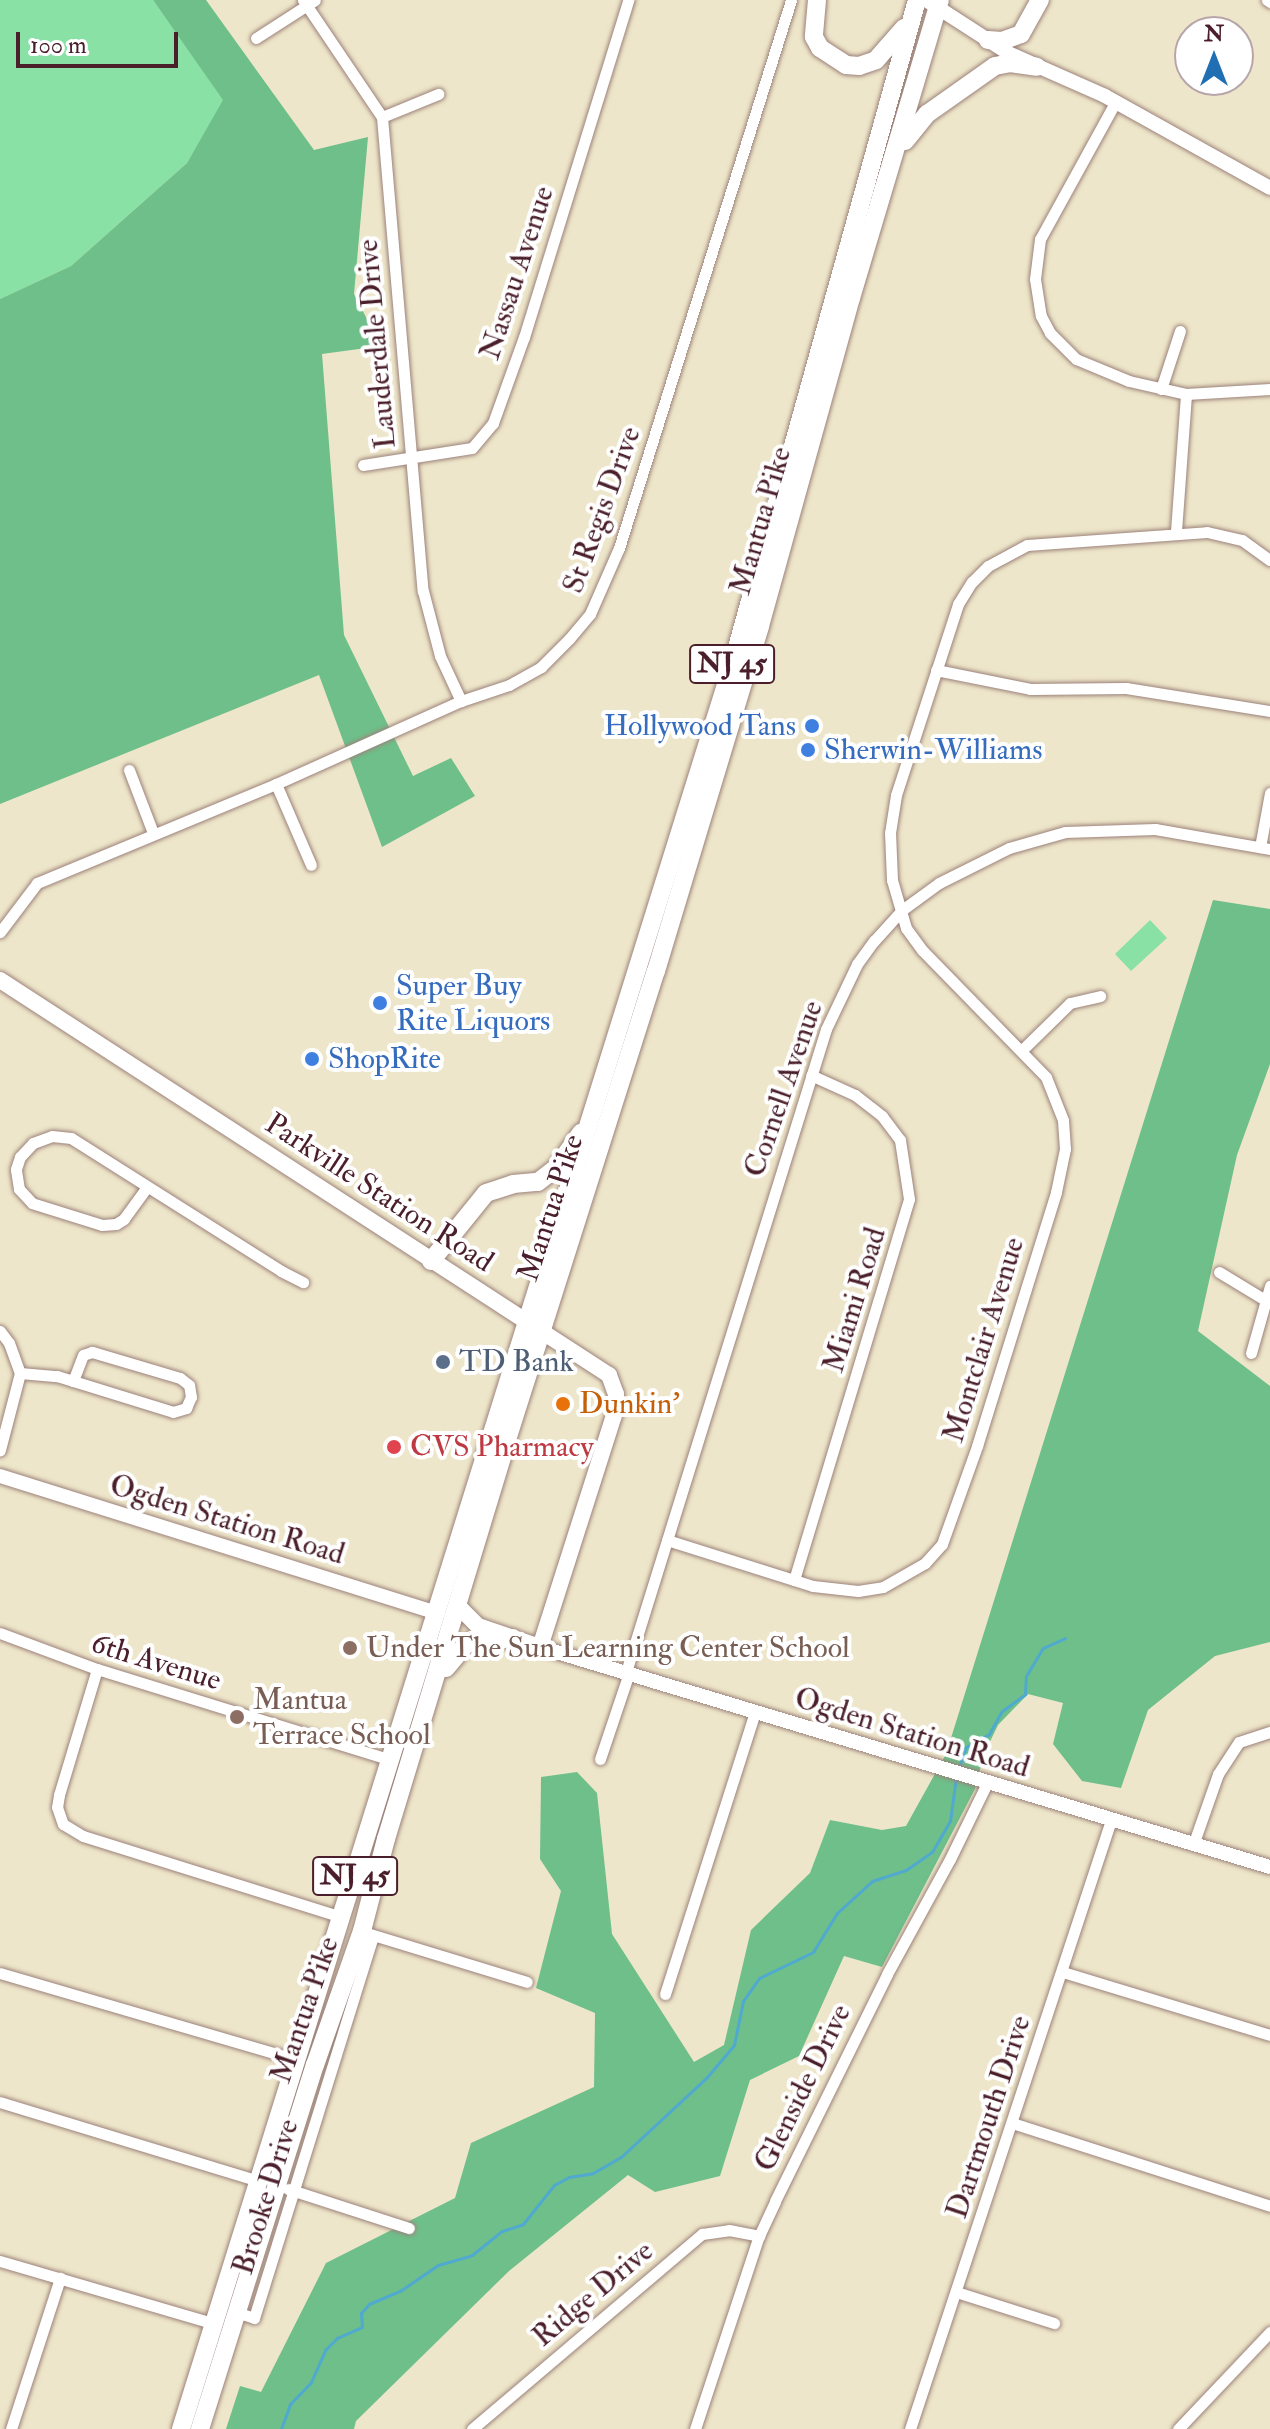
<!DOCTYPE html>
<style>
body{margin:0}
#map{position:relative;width:1270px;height:2429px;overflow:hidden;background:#eee6ca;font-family:"IM FELL Double Pica",serif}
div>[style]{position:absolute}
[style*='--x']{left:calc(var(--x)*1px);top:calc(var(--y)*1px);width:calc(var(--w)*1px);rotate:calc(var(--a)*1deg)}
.green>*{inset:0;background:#89e1a5}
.forest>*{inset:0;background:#6ebf8a}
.stream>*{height:3px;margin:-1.5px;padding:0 1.5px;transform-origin:1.5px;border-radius:1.5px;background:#50a9ce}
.roads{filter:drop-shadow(0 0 2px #9c827a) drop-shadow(0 0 2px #9c827a)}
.minor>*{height:11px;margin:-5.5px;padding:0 5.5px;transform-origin:5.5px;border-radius:5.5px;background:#fff}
.tertiary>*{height:14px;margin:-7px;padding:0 7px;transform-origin:7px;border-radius:7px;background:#fff}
.secondary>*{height:16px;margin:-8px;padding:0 8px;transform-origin:8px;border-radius:8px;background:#fff}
.primary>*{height:18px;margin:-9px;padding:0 9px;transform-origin:9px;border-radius:9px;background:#fff}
.dots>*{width:22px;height:22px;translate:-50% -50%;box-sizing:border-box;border:4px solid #fff;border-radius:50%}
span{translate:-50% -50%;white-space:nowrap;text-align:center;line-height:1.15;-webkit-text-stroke:8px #fff;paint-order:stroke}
.shield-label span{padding:2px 6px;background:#fff;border:2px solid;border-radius:6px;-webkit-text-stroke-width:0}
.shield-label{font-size:28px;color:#4a1f2b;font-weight:700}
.street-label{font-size:30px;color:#4a1f2b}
.shop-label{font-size:30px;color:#366cbe}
.right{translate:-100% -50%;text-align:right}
.left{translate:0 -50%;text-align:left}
.service-label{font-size:30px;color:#4e5e75}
.food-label{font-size:30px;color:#c56008}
.health-label{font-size:30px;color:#be3a42}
.education-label{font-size:30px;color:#785e54}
.north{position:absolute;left:1174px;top:16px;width:80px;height:80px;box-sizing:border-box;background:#fff;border:2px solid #b7a5aa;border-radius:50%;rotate:0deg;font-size:22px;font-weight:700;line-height:32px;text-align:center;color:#4a1f2b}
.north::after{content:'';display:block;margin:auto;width:28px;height:36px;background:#1f6fb2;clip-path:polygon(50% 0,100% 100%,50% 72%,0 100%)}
.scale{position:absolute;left:16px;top:32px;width:162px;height:36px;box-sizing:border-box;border:4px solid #4a1f2b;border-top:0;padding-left:10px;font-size:24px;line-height:28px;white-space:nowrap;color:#4a1f2b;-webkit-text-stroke:6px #fff;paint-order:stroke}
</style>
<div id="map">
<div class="green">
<div style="clip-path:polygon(0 0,153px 0,224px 100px,187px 163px,71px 266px,0 299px)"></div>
<div style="clip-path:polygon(1150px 920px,1167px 938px,1131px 971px,1115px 954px)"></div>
</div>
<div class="forest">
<div style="clip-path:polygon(153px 0,206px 0,314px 150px,368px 137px,354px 294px,381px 346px,322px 354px,344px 635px,413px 776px,451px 758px,475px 796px,382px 847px,319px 675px,0 804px,0 299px,71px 266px,187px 163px,223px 100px)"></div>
<div style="clip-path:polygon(1213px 900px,1270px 909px,1270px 1064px,1237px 1155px,1198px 1331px,1270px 1386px,1270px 1642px,1215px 1656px,1148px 1710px,1121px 1788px,1082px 1781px,1053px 1744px,1063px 1703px,1028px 1694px,998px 1725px,984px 1754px,975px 1789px,882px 1967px,844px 1956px,799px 2056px,750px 2080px,720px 2176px,655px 2192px,628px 2175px,509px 2271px,356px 2421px,354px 2429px,226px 2429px,240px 2386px,261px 2392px,326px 2263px,455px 2198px,471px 2143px,594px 2087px,595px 2013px,536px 1988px,561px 1891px,540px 1859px,541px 1777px,577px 1772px,597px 1793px,612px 1934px,694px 2062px,724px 2045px,751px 1930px,810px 1873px,830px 1820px,882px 1830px,906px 1826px,946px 1754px)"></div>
</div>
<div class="stream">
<div style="--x:958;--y:1770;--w:24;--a:-71"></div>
<div style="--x:966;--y:1747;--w:26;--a:-29"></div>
<div style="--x:989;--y:1734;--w:26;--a:-61"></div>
<div style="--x:1002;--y:1711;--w:29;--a:-36"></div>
<div style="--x:1025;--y:1694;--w:18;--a:-87"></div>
<div style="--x:1026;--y:1676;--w:33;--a:-59"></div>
<div style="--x:1043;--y:1648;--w:24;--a:-24"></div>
<div style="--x:281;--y:2429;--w:27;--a:-70"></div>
<div style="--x:290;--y:2404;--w:30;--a:-46"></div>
<div style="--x:311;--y:2382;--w:36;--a:-66"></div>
<div style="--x:326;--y:2349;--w:16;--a:-45"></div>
<div style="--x:337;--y:2338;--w:27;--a:-24"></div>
<div style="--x:362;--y:2327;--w:14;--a:-94"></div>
<div style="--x:361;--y:2313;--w:12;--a:-48"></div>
<div style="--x:369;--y:2304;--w:34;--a:-23"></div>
<div style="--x:400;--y:2291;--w:46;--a:-34.4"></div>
<div style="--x:438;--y:2265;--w:35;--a:-16"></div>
<div style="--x:472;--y:2255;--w:38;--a:-39"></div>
<div style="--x:502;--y:2231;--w:22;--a:-18"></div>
<div style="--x:523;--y:2224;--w:50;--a:-51.5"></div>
<div style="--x:554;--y:2185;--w:17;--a:-28"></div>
<div style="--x:569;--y:2177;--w:24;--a:-9"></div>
<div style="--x:593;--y:2173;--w:32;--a:-30"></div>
<div style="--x:621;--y:2157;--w:117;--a:-42.9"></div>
<div style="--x:707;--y:2077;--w:42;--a:-49.8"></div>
<div style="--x:734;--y:2045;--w:45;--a:-78.4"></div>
<div style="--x:743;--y:2001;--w:28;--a:-55"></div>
<div style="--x:759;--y:1978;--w:60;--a:-25.7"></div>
<div style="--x:813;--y:1952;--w:46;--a:-58.4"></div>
<div style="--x:837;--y:1913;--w:47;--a:-42.4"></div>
<div style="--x:872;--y:1881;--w:36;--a:-18"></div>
<div style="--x:906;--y:1870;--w:32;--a:-35"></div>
<div style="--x:932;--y:1852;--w:36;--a:-60"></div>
<div style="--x:950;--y:1821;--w:44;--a:-82.2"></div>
</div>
<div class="roads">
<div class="minor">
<div style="--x:303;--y:0;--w:141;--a:56"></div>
<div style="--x:382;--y:117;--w:476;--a:85.1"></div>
<div style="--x:423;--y:591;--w:67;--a:75.3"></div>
<div style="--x:440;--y:656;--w:50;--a:65"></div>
<div style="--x:1267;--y:0;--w:4;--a:34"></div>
<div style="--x:256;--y:38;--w:70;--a:-32.8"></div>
<div style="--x:1116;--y:101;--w:158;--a:118.8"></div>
<div style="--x:1040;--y:239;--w:40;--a:97.1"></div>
<div style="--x:1035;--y:279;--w:37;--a:81"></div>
<div style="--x:1041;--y:316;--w:19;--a:62"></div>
<div style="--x:1050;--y:333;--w:37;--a:45"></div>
<div style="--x:1076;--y:359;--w:57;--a:22.5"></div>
<div style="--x:1129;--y:381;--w:58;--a:12.8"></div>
<div style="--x:1186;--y:394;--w:84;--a:-3.4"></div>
<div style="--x:382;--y:117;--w:61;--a:-22.3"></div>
<div style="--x:1161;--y:389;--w:61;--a:-71.9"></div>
<div style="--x:363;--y:465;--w:110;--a:-8.9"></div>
<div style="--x:472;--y:448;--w:33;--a:-50"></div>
<div style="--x:493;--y:423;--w:91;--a:-70.2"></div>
<div style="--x:524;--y:337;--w:353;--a:-72.8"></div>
<div style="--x:1176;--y:531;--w:137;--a:-85.8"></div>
<div style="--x:936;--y:670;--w:96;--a:11.4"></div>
<div style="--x:1030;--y:689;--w:96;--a:-0.6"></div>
<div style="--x:1126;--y:688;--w:146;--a:9.1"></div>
<div style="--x:129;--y:770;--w:67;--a:69.1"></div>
<div style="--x:276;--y:784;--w:88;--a:66.6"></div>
<div style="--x:1260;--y:847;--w:55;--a:-79.5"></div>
<div style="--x:0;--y:932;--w:61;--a:-52.9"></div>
<div style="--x:37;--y:883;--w:259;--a:-22.5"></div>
<div style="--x:276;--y:784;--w:203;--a:-24.2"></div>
<div style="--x:461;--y:701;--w:51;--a:-18.4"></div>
<div style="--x:509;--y:685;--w:37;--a:-29"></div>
<div style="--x:541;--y:667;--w:40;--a:-45"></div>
<div style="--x:569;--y:639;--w:33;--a:-50"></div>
<div style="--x:590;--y:614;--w:72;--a:-66.3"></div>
<div style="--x:619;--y:548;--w:574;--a:-72.57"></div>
<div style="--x:1022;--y:1050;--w:67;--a:-44.4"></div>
<div style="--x:1070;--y:1003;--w:31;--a:-13"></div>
<div style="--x:147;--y:1187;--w:39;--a:126"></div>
<div style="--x:124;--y:1219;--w:9;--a:148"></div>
<div style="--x:116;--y:1224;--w:14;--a:176"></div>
<div style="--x:102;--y:1225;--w:73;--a:-162.6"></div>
<div style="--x:32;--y:1203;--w:19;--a:-133"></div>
<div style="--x:19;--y:1189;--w:20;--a:-99"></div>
<div style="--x:16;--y:1169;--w:13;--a:-72"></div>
<div style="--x:20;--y:1157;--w:19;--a:-47"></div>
<div style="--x:33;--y:1143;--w:20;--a:-20"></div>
<div style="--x:52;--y:1136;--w:19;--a:6"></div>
<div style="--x:71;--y:1138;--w:249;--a:32.3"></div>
<div style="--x:281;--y:1271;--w:25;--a:27"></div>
<div style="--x:1219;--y:1272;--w:60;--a:31.3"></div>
<div style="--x:0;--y:1331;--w:15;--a:53"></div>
<div style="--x:9;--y:1343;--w:32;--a:70"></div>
<div style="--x:20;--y:1373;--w:80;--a:104.6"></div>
<div style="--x:1251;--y:1353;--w:70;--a:-74.2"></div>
<div style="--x:20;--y:1373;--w:37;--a:5"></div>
<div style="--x:57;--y:1376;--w:121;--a:17.2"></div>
<div style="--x:173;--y:1412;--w:14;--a:-17"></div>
<div style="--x:186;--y:1408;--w:12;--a:-66"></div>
<div style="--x:191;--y:1397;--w:12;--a:-99"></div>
<div style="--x:189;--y:1385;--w:11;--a:-142"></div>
<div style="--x:180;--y:1378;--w:92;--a:-163.5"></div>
<div style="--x:92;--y:1352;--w:9;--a:162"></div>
<div style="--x:83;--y:1355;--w:28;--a:111"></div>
<div style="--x:667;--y:1540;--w:153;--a:17.5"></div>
<div style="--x:813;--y:1586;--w:45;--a:6.3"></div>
<div style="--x:858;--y:1591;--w:25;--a:-9"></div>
<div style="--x:883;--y:1587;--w:48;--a:-29.7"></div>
<div style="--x:925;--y:1563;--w:25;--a:-48"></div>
<div style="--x:942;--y:1544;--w:104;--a:-70.3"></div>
<div style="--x:977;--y:1446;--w:266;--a:-72.7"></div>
<div style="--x:1056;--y:1192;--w:44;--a:-78.2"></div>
<div style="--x:1065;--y:1149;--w:29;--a:-94"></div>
<div style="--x:1063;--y:1120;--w:46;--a:-111.6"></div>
<div style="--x:1046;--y:1077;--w:177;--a:-134.3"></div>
<div style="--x:922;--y:950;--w:27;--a:-126"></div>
<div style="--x:906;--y:928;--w:50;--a:-106.3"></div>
<div style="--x:892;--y:880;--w:47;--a:-92.4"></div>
<div style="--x:890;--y:833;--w:38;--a:-81"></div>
<div style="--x:896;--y:795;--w:201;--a:-72"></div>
<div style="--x:958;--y:604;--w:26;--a:-58"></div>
<div style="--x:972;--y:582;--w:23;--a:-45"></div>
<div style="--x:988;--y:566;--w:44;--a:-28.3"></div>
<div style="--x:1027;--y:545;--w:180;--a:-4.1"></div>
<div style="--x:1207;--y:532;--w:36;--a:13"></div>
<div style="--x:1242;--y:540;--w:34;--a:36"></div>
<div style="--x:794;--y:1580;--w:398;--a:-73.2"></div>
<div style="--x:909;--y:1199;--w:60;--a:-98.7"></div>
<div style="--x:900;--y:1140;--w:30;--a:-127"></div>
<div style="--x:882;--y:1116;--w:34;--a:-142"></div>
<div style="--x:855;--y:1095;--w:48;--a:-155.6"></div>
<div style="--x:0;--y:1633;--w:103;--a:20.4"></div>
<div style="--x:97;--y:1669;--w:308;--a:17.2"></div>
<div style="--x:97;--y:1669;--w:132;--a:106.8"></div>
<div style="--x:59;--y:1795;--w:12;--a:99"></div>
<div style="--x:57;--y:1807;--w:18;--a:71"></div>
<div style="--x:63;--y:1824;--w:23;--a:31"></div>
<div style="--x:83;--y:1836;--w:271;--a:17.4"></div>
<div style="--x:626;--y:1672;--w:673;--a:-72.72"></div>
<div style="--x:826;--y:1029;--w:72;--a:-64.5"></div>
<div style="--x:857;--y:964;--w:29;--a:-54"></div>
<div style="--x:874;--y:941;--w:42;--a:-47.9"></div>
<div style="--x:902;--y:910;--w:46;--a:-36.1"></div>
<div style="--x:939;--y:883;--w:78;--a:-26.6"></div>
<div style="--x:1009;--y:848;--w:58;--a:-15.9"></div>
<div style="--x:1065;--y:832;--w:90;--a:-1.9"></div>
<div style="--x:1155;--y:829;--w:117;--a:9.9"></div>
<div style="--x:600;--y:1759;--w:91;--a:-71.4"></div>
<div style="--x:1193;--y:1845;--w:75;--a:-70.6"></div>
<div style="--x:1218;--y:1774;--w:38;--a:-57"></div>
<div style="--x:1239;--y:1742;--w:33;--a:-18"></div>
<div style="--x:367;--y:1933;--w:167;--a:17"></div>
<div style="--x:1063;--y:1972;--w:216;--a:16.9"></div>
<div style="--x:0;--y:1973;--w:309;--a:16.3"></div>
<div style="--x:665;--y:1994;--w:296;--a:-72.3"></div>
<div style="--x:0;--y:2102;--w:271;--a:17"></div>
<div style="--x:1012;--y:2123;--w:271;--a:17.8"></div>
<div style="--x:288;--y:2189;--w:127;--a:17.9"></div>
<div style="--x:0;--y:2261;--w:224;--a:16.3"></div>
<div style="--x:956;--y:2292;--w:103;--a:17.6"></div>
<div style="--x:236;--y:2312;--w:19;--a:18"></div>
<div style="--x:254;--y:2318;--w:400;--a:-72.7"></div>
<div style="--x:11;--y:2429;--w:159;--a:-72"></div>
<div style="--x:472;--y:2429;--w:302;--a:-40.3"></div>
<div style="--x:702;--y:2234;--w:27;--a:-8"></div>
<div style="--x:729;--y:2230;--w:31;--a:11"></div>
<div style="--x:695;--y:2429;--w:203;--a:-71.7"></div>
<div style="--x:759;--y:2236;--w:38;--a:-65"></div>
<div style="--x:775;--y:2201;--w:253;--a:-63.7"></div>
<div style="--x:887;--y:1974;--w:131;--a:-61.3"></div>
<div style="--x:950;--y:1859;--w:85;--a:-64"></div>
<div style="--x:910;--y:2429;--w:641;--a:-71.73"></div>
<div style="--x:1178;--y:2429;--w:134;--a:-46.5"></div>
</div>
<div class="tertiary">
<div style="--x:926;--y:0;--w:98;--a:32.9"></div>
<div style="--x:1008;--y:53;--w:106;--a:23.9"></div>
<div style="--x:1105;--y:96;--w:189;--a:29.1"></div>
<div style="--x:0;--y:1476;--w:459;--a:17.4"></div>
<div style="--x:540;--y:1647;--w:762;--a:16.77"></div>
</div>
<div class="secondary">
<div style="--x:0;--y:980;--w:726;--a:32.97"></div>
<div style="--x:609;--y:1375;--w:20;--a:70"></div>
<div style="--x:616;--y:1394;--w:15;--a:90"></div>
<div style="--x:616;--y:1409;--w:250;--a:107.7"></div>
<div style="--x:540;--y:1647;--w:65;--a:-161.3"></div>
<div style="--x:478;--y:1626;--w:27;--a:-135"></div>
</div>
<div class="primary">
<div style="--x:817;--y:0;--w:37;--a:95"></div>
<div style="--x:814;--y:37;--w:13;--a:61"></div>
<div style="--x:820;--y:48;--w:31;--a:33"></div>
<div style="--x:846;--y:65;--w:13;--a:4"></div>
<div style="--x:859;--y:66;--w:18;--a:-19"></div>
<div style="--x:876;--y:60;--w:43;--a:-48.8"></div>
<div style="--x:988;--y:40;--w:14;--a:4"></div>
<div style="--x:1002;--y:41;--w:20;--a:-20"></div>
<div style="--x:1021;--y:34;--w:39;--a:-61"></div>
<div style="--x:905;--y:141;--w:35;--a:-51"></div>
<div style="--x:927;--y:114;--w:83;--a:-35.2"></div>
<div style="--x:995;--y:66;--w:15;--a:-11"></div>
<div style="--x:1010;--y:63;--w:27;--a:8"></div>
<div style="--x:431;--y:1261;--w:87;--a:-51"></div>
<div style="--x:486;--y:1193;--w:28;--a:-18"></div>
<div style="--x:513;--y:1184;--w:25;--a:-5"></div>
<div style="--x:538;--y:1182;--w:24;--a:-38"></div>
<div style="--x:557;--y:1167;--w:42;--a:-54.8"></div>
<div style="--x:446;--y:1668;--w:33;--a:-50"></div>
<div style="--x:467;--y:1643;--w:46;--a:-6.2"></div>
<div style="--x:181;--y:2429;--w:1844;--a:-72.65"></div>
<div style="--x:731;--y:669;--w:694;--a:-74.46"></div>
<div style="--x:200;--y:2429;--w:382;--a:-72.5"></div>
<div style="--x:315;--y:2065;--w:142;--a:-70.7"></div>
<div style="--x:362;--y:1931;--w:95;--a:-75.4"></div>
<div style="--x:386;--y:1839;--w:414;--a:-73.1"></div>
<div style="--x:506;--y:1443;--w:495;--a:-72.4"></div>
<div style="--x:656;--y:971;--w:360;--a:-73.2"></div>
<div style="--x:760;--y:626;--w:340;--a:-74.5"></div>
<div style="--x:851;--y:298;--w:311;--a:-73.4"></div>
</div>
</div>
<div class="dots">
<div style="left:812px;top:726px;background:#3f7fe0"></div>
<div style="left:808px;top:750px;background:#3f7fe0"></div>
<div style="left:380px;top:1003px;background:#3f7fe0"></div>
<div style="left:312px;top:1059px;background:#3f7fe0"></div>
<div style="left:443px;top:1362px;background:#5c6f8a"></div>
<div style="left:563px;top:1404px;background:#e8710a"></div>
<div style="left:394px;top:1447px;background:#e0444e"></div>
<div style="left:350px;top:1648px;background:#8d6e63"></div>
<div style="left:237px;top:1717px;background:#8d6e63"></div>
</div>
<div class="shield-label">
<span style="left:732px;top:664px">NJ 45</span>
<span style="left:355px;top:1876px">NJ 45</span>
</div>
<div class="street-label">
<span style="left:517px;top:273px;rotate:-72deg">Nassau Avenue</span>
<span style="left:377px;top:344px;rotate:-95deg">Lauderdale Drive</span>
<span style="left:602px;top:510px;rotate:-70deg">St Regis Drive</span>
<span style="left:761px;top:521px;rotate:-74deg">Mantua Pike</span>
<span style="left:784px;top:1089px;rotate:-71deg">Cornell Avenue</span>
<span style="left:379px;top:1193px;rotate:33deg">Parkville Station Road</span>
<span style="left:551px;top:1208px;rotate:-72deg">Mantua Pike</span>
<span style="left:855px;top:1300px;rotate:-73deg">Miami Road</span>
<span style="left:984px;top:1340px;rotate:-73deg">Montclair Avenue</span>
<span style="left:227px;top:1520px;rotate:17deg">Ogden Station Road</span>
<span style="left:156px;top:1662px;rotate:17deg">6th Avenue</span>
<span style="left:912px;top:1733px;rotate:17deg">Ogden Station Road</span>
<span style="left:305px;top:2010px;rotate:-71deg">Mantua Pike</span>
<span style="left:803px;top:2088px;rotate:-64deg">Glenside Drive</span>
<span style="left:989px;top:2117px;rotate:-72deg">Dartmouth Drive</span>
<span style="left:266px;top:2197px;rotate:-73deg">Brooke Drive</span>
<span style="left:593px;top:2294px;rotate:-40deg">Ridge Drive</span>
</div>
<div class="shop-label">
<span class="right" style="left:796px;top:726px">Hollywood Tans</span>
<span class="left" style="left:824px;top:750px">Sherwin-Williams</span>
<span class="left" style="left:396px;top:1003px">Super Buy<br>Rite Liquors</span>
<span class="left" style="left:328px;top:1059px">ShopRite</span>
</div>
<div class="service-label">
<span class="left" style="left:459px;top:1362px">TD Bank</span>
</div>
<div class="food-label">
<span class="left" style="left:579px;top:1404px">Dunkin'</span>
</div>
<div class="health-label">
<span class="left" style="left:410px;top:1447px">CVS Pharmacy</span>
</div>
<div class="education-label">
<span class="left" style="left:366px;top:1648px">Under The Sun Learning Center School</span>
<span class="left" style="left:253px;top:1717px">Mantua<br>Terrace School</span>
</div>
<div class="north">N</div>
<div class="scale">100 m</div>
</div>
